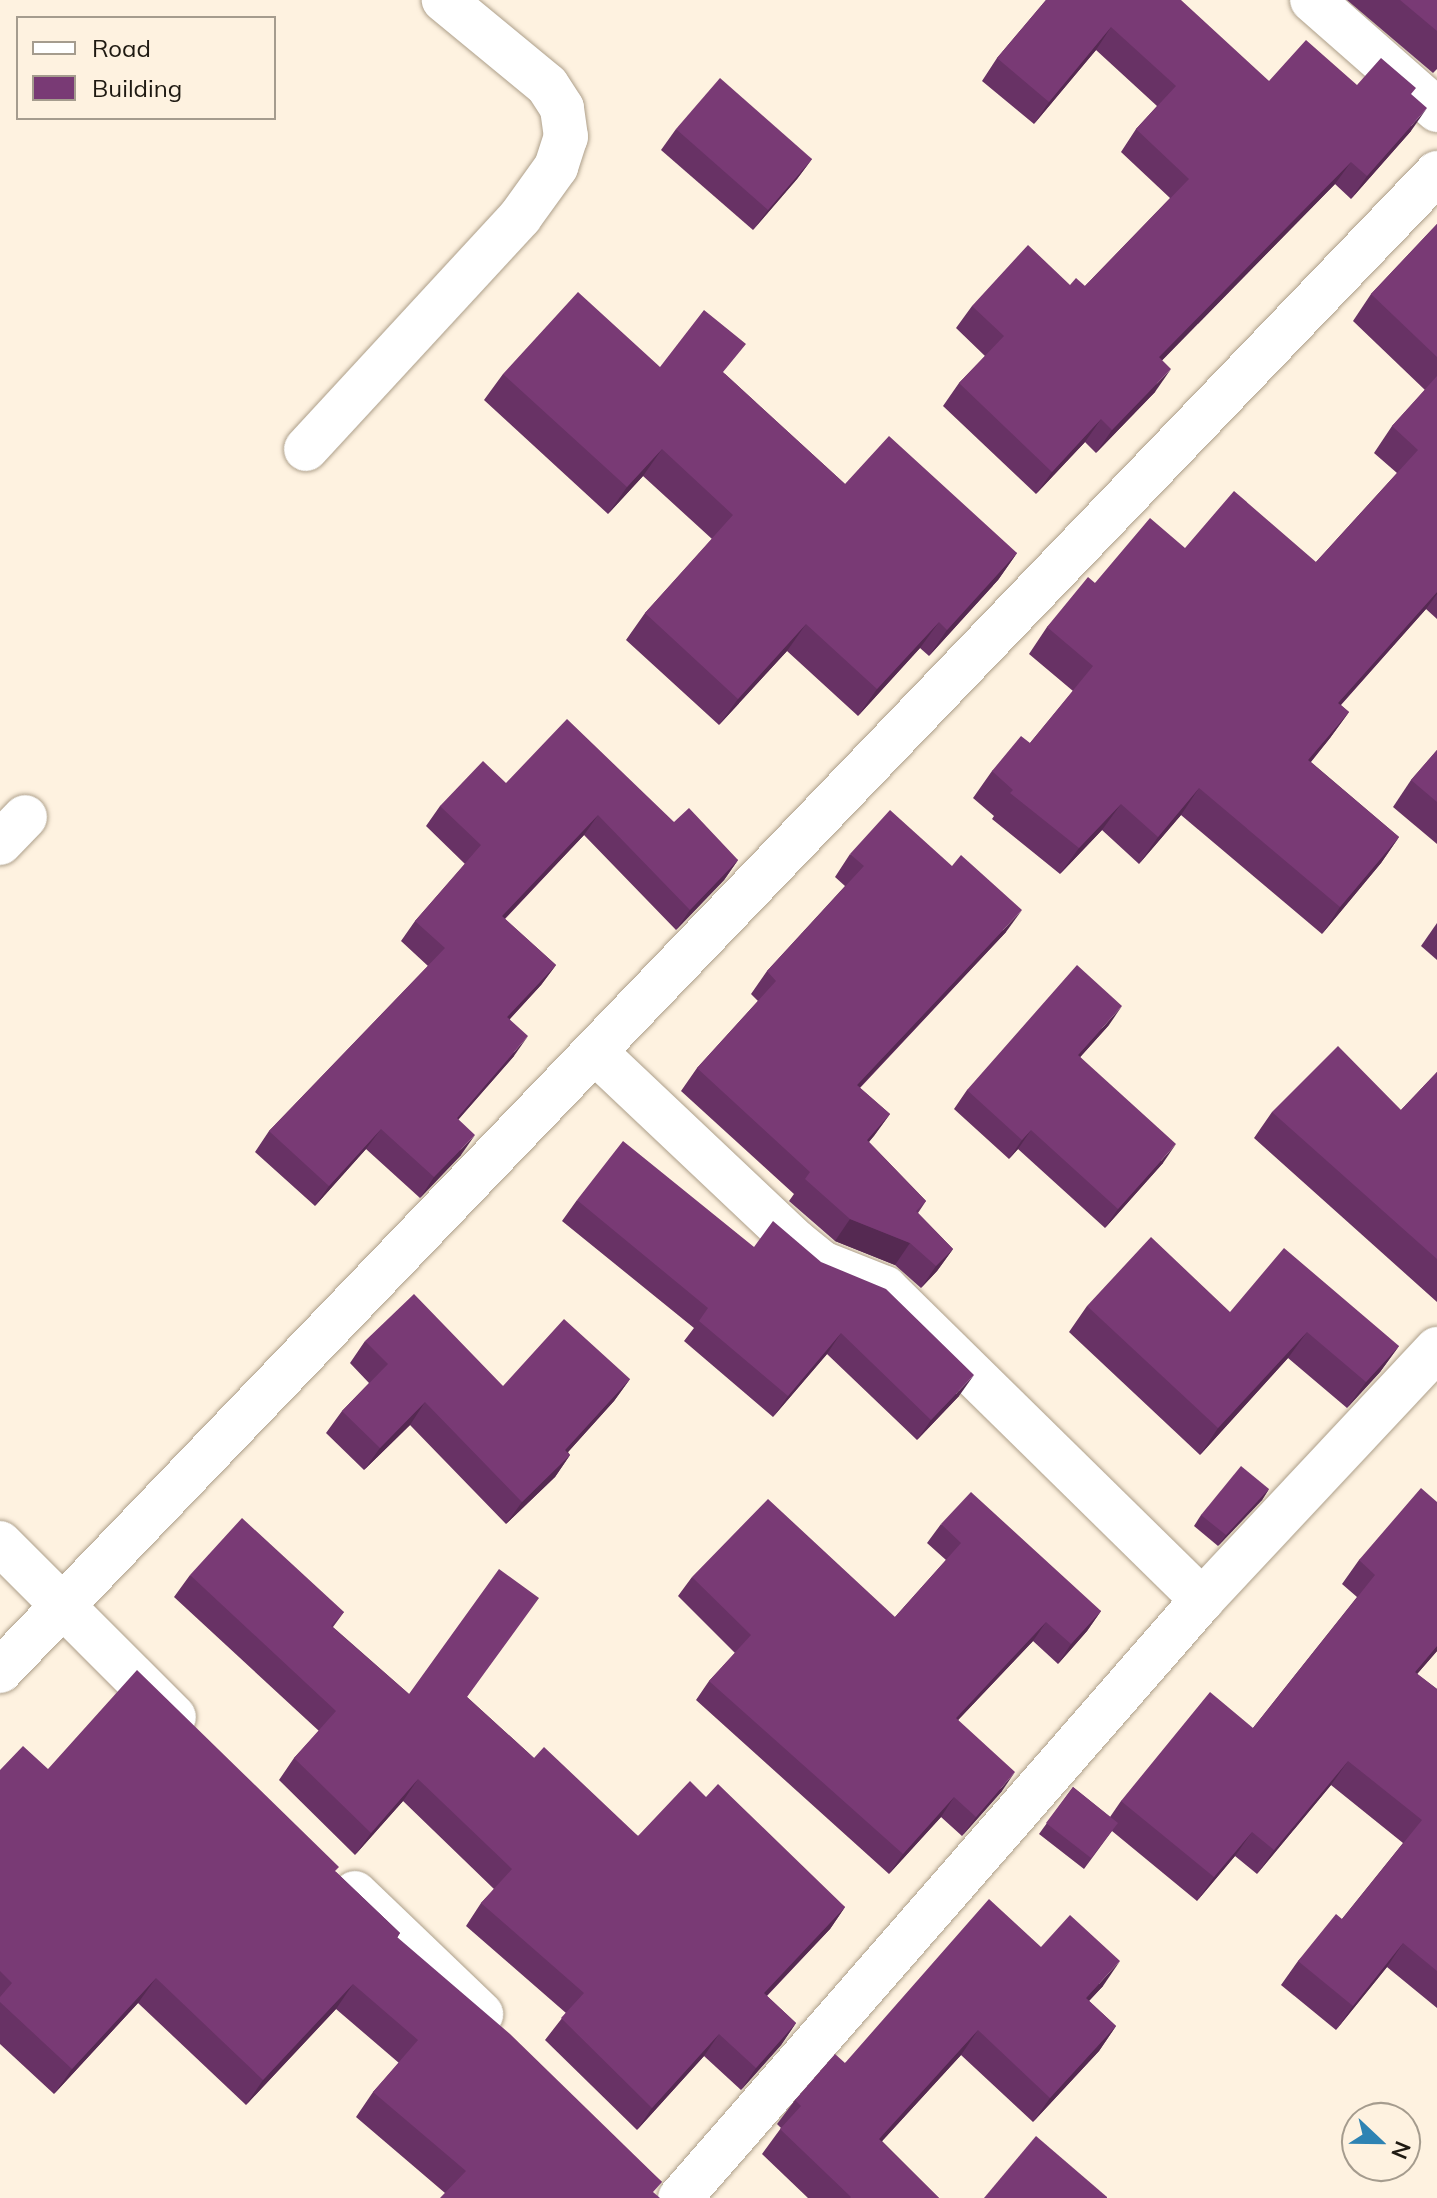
<!DOCTYPE html>
<style>
body{margin:0}
#map{position:relative;width:1437px;height:2198px;overflow:hidden;background:#fef2e0;font-family:Mulish,sans-serif}
div>[style]{position:absolute}
[style*='--x']{left:calc(var(--x)*1px);top:calc(var(--y)*1px);width:calc(var(--w)*1px);rotate:calc(var(--a)*1deg)}
.roads{filter:drop-shadow(0 0 2px #ad9f8a) drop-shadow(0 0 2px #ad9f8a)}
.minor>*{height:44px;margin:-22px;padding:0 22px;transform-origin:22px;border-radius:22px;background:#fff}
.wall>*{inset:0;background:#683265}
.shaded-wall>*{inset:0;background:#552952}
.building>*{inset:0;background:#793a75}
span{translate:-50% -50%;white-space:nowrap;text-align:center;line-height:1.15;-webkit-text-stroke:8px #fef2e0;paint-order:stroke}
.legend{position:absolute;left:16px;top:16px;width:260px;height:104px;box-sizing:border-box;background:#fef2e0;border:2px solid #a59c8e;margin:0;padding:10px 14px;list-style:none;font-size:24px;color:#1f1a12}
.legend li{display:flex;align-items:center;gap:16px;height:40px}
.legend b{width:40px;border:2px solid #a59c8e}
.north{position:absolute;left:1341px;top:2102px;width:80px;height:80px;box-sizing:border-box;background:#fef2e0;border:2px solid #a59c8e;border-radius:50%;rotate:112deg;font-size:22px;font-weight:700;line-height:32px;text-align:center;color:#1f1a12}
.north::after{content:'';display:block;margin:auto;width:28px;height:36px;background:#2e83b3;clip-path:polygon(50% 0,100% 100%,50% 72%,0 100%)}
</style>
<div id="map">
<div class="roads">
<div class="minor">
<div style="--x:1312;--y:0;--w:167;--a:41.3"></div>
<div style="--x:306;--y:449;--w:316;--a:-47.3"></div>
<div style="--x:520;--y:217;--w:62;--a:-54.2"></div>
<div style="--x:556;--y:167;--w:32;--a:-72"></div>
<div style="--x:566;--y:137;--w:29;--a:-98"></div>
<div style="--x:562;--y:108;--w:27;--a:-123"></div>
<div style="--x:547;--y:85;--w:134;--a:-140.5"></div>
<div style="--x:0;--y:843;--w:36;--a:-46"></div>
<div style="--x:596;--y:1053;--w:274;--a:43.4"></div>
<div style="--x:795;--y:1241;--w:35;--a:39"></div>
<div style="--x:822;--y:1263;--w:68;--a:21.6"></div>
<div style="--x:885;--y:1288;--w:445;--a:44.5"></div>
<div style="--x:0;--y:1543;--w:246;--a:45"></div>
<div style="--x:0;--y:1671;--w:2076;--a:-46.19"></div>
<div style="--x:355;--y:1893;--w:175;--a:43.8"></div>
<div style="--x:680;--y:2198;--w:794;--a:-48.88"></div>
<div style="--x:1202;--y:1600;--w:344;--a:-46.9"></div>
</div>
</div>
<div class="wall">
<div style="clip-path:polygon(1046px 0,1269px 81px,1357px 85px,1412px 95px,1411px 131px,1351px 199px,1335px 184px,1162px 360px,1155px 392px,1096px 453px,1085px 442px,1036px 494px,943px 406px,959px 383px,985px 356px,956px 328px,972px 306px,1070px 285px,1085px 286px,1170px 198px,1121px 152px,1136px 129px,1157px 106px,1096px 50px,1034px 124px,982px 81px,997px 58px)"></div>
<div style="clip-path:polygon(1347px 0,1437px 0,1437px 69px,1433px 73px)"></div>
<div style="clip-path:polygon(676px 129px,812px 159px,797px 179px,753px 230px,661px 150px)"></div>
<div style="clip-path:polygon(1437px 224px,1437px 619px,1426px 609px,1341px 705px,1349px 712px,1330px 738px,1311px 762px,1399px 837px,1381px 863px,1322px 934px,1181px 815px,1139px 864px,1102px 830px,1060px 874px,992px 819px,994px 816px,973px 798px,992px 771px,1030px 743px,1073px 691px,1029px 654px,1047px 627px,1095px 583px,1185px 548px,1316px 562px,1397px 473px,1374px 453px,1392px 426px,1425px 390px,1353px 321px,1371px 294px)"></div>
<div style="clip-path:polygon(660px 367px,725px 374px,845px 484px,1017px 553px,998px 580px,929px 656px,920px 648px,858px 716px,787px 651px,719px 725px,626px 640px,645px 613px,712px 539px,643px 476px,608px 514px,484px 400px,503px 374px)"></div>
<div style="clip-path:polygon(1437px 750px,1437px 844px,1393px 807px,1411px 780px)"></div>
<div style="clip-path:polygon(506px 783px,674px 822px,738px 860px,724px 880px,676px 930px,584px 835px,505px 919px,556px 965px,541px 985px,510px 1019px,514px 1056px,458px 1120px,461px 1155px,420px 1198px,366px 1149px,315px 1206px,255px 1152px,269px 1131px,428px 966px,401px 941px,415px 921px,465px 864px,426px 826px,440px 806px)"></div>
<div style="clip-path:polygon(850px 854px,1006px 932px,860px 1088px,890px 1114px,869px 1142px,926px 1201px,918px 1213px,953px 1249px,937px 1271px,921px 1288px,895px 1265px,835px 1241px,789px 1201px,794px 1194px,681px 1091px,697px 1068px,758px 1001px,751px 994px,767px 971px,845px 886px,835px 877px)"></div>
<div style="clip-path:polygon(1437px 923px,1437px 960px,1421px 946px)"></div>
<div style="clip-path:polygon(1109px 1025px,1080px 1057px,1163px 1163px,1105px 1228px,1018px 1149px,1009px 1159px,954px 1109px,967px 1090px)"></div>
<div style="clip-path:polygon(1437px 1072px,1437px 1302px,1254px 1138px,1272px 1112px,1401px 1110px)"></div>
<div style="clip-path:polygon(577px 1200px,754px 1247px,959px 1396px,917px 1440px,827px 1354px,773px 1417px,684px 1341px,694px 1328px,562px 1221px)"></div>
<div style="clip-path:polygon(1087px 1306px,1230px 1312px,1399px 1346px,1380px 1372px,1347px 1408px,1288px 1358px,1200px 1455px,1069px 1332px)"></div>
<div style="clip-path:polygon(365px 1341px,503px 1386px,630px 1379px,614px 1401px,568px 1452px,570px 1455px,555px 1477px,506px 1524px,410px 1425px,364px 1470px,326px 1433px,342px 1411px,369px 1383px,350px 1363px)"></div>
<div style="clip-path:polygon(1269px 1489px,1262px 1500px,1218px 1546px,1194px 1526px,1201px 1515px)"></div>
<div style="clip-path:polygon(1437px 1502px,1437px 1651px,1417px 1674px,1437px 1689px,1437px 2008px,1387px 1967px,1336px 2030px,1281px 1985px,1298px 1961px,1342px 1919px,1403px 1843px,1331px 1785px,1257px 1874px,1235px 1856px,1197px 1901px,1112px 1831px,1084px 1869px,1039px 1834px,1073px 1787px,1110px 1817px,1121px 1801px,1253px 1728px,1357px 1597px,1342px 1584px,1359px 1560px)"></div>
<div style="clip-path:polygon(941px 1524px,1101px 1611px,1087px 1631px,1058px 1664px,1033px 1641px,958px 1720px,1002px 1791px,962px 1836px,941px 1817px,889px 1874px,696px 1700px,709px 1681px,735px 1653px,678px 1596px,692px 1577px,895px 1617px,946px 1560px,927px 1543px)"></div>
<div style="clip-path:polygon(190px 1575px,344px 1612px,333px 1627px,409px 1694px,467px 1697px,534px 1758px,638px 1836px,706px 1797px,845px 1907px,830px 1929px,767px 1996px,796px 2023px,781px 2045px,741px 2090px,704px 2056px,637px 2130px,545px 2040px,566px 2013px,466px 1926px,481px 1903px,494px 1889px,403px 1801px,355px 1855px,279px 1780px,294px 1758px,319px 1731px,174px 1597px)"></div>
<div style="clip-path:polygon(48px 1769px,336px 1872px,400px 1933px,397px 1938px,662px 2182px,445px 2193px,356px 2117px,373px 2092px,399px 2063px,336px 2009px,246px 2105px,138px 2003px,54px 2094px,0 2044px,0 1770px)"></div>
<div style="clip-path:polygon(1041px 1947px,1103px 1986px,1089px 2001px,1116px 2026px,1099px 2051px,1033px 2122px,961px 2055px,882px 2141px,939px 2198px,808px 2198px,762px 2154px,781px 2128px,777px 2124px,795px 2100px,845px 2063px)"></div>
</div>
<div class="shaded-wall">
<div style="clip-path:polygon(1111px 27px,1096px 50px,1034px 124px,1049px 102px)"></div>
<div style="clip-path:polygon(1427px 108px,1411px 131px,1351px 199px,1367px 176px)"></div>
<div style="clip-path:polygon(812px 159px,797px 179px,753px 230px,768px 210px)"></div>
<div style="clip-path:polygon(1351px 162px,1335px 184px,1143px 380px,1159px 357px)"></div>
<div style="clip-path:polygon(1171px 369px,1155px 392px,1096px 453px,1112px 430px)"></div>
<div style="clip-path:polygon(1101px 419px,1085px 442px,1036px 494px,1052px 472px)"></div>
<div style="clip-path:polygon(662px 449px,643px 476px,608px 514px,627px 487px)"></div>
<div style="clip-path:polygon(1017px 553px,998px 580px,929px 656px,947px 630px)"></div>
<div style="clip-path:polygon(1437px 592px,1437px 594px,1426px 609px,1319px 729px,1338px 703px)"></div>
<div style="clip-path:polygon(939px 622px,920px 648px,858px 716px,877px 689px)"></div>
<div style="clip-path:polygon(806px 624px,787px 651px,719px 725px,738px 699px)"></div>
<div style="clip-path:polygon(1349px 712px,1330px 738px,1290px 787px,1308px 760px)"></div>
<div style="clip-path:polygon(1199px 788px,1181px 815px,1139px 864px,1158px 837px)"></div>
<div style="clip-path:polygon(1121px 804px,1102px 830px,1060px 874px,1079px 848px)"></div>
<div style="clip-path:polygon(598px 815px,584px 835px,488px 936px,502px 916px)"></div>
<div style="clip-path:polygon(1399px 837px,1381px 863px,1322px 934px,1340px 907px)"></div>
<div style="clip-path:polygon(738px 860px,724px 880px,676px 930px,690px 910px)"></div>
<div style="clip-path:polygon(1022px 910px,1006px 932px,841px 1107px,857px 1085px)"></div>
<div style="clip-path:polygon(556px 965px,541px 985px,493px 1037px,507px 1017px)"></div>
<div style="clip-path:polygon(1122px 1006px,1109px 1025px,1065px 1074px,1078px 1055px)"></div>
<div style="clip-path:polygon(528px 1036px,514px 1056px,442px 1138px,457px 1118px)"></div>
<div style="clip-path:polygon(890px 1114px,874px 1136px,851px 1162px,867px 1140px)"></div>
<div style="clip-path:polygon(381px 1129px,366px 1149px,315px 1206px,329px 1186px)"></div>
<div style="clip-path:polygon(1031px 1130px,1018px 1149px,1009px 1159px,1022px 1140px)"></div>
<div style="clip-path:polygon(475px 1135px,461px 1155px,420px 1198px,434px 1177px)"></div>
<div style="clip-path:polygon(1176px 1144px,1163px 1163px,1105px 1228px,1118px 1209px)"></div>
<div style="clip-path:polygon(850px 1219px,910px 1243px,895px 1265px,835px 1241px)"></div>
<div style="clip-path:polygon(953px 1249px,937px 1271px,921px 1288px,936px 1266px)"></div>
<div style="clip-path:polygon(1307px 1332px,1288px 1358px,1200px 1455px,1218px 1428px)"></div>
<div style="clip-path:polygon(841px 1333px,827px 1354px,773px 1417px,788px 1396px)"></div>
<div style="clip-path:polygon(1399px 1346px,1380px 1372px,1347px 1408px,1366px 1382px)"></div>
<div style="clip-path:polygon(974px 1375px,959px 1396px,917px 1440px,931px 1420px)"></div>
<div style="clip-path:polygon(630px 1379px,614px 1401px,550px 1472px,565px 1450px)"></div>
<div style="clip-path:polygon(425px 1402px,410px 1425px,364px 1470px,380px 1448px)"></div>
<div style="clip-path:polygon(570px 1455px,555px 1477px,506px 1524px,522px 1502px)"></div>
<div style="clip-path:polygon(1269px 1489px,1262px 1500px,1218px 1546px,1226px 1535px)"></div>
<div style="clip-path:polygon(1101px 1611px,1087px 1631px,1058px 1664px,1071px 1644px)"></div>
<div style="clip-path:polygon(1046px 1622px,1033px 1641px,942px 1737px,956px 1718px)"></div>
<div style="clip-path:polygon(1437px 1646px,1437px 1651px,1398px 1696px,1415px 1672px)"></div>
<div style="clip-path:polygon(1348px 1761px,1331px 1785px,1257px 1874px,1274px 1850px)"></div>
<div style="clip-path:polygon(1015px 1772px,1002px 1791px,962px 1836px,976px 1817px)"></div>
<div style="clip-path:polygon(418px 1779px,403px 1801px,355px 1855px,371px 1833px)"></div>
<div style="clip-path:polygon(954px 1797px,941px 1817px,889px 1874px,903px 1854px)"></div>
<div style="clip-path:polygon(1252px 1832px,1235px 1856px,1197px 1901px,1214px 1877px)"></div>
<div style="clip-path:polygon(845px 1907px,830px 1929px,748px 2015px,764px 1993px)"></div>
<div style="clip-path:polygon(1403px 1943px,1387px 1967px,1336px 2030px,1353px 2006px)"></div>
<div style="clip-path:polygon(1120px 1961px,1103px 1986px,1069px 2022px,1086px 1998px)"></div>
<div style="clip-path:polygon(156px 1978px,138px 2003px,54px 2094px,72px 2069px)"></div>
<div style="clip-path:polygon(353px 1984px,336px 2009px,246px 2105px,263px 2080px)"></div>
<div style="clip-path:polygon(796px 2023px,781px 2045px,741px 2090px,756px 2068px)"></div>
<div style="clip-path:polygon(1116px 2026px,1099px 2051px,1033px 2122px,1050px 2098px)"></div>
<div style="clip-path:polygon(978px 2030px,961px 2055px,862px 2163px,879px 2139px)"></div>
<div style="clip-path:polygon(719px 2034px,704px 2056px,637px 2130px,652px 2108px)"></div>
</div>
<div class="building">
<div style="clip-path:polygon(1046px 0,1181px 0,1269px 81px,1306px 40px,1357px 85px,1381px 58px,1416px 88px,1411px 94px,1427px 108px,1367px 176px,1351px 162px,1159px 357px,1171px 369px,1112px 430px,1101px 419px,1052px 472px,959px 383px,1004px 336px,972px 306px,1028px 245px,1070px 285px,1076px 278px,1085px 286px,1189px 179px,1136px 129px,1176px 86px,1111px 27px,1049px 102px,997px 58px)"></div>
<div style="clip-path:polygon(1400px 0,1437px 0,1437px 31px)"></div>
<div style="clip-path:polygon(720px 78px,812px 159px,768px 210px,676px 129px)"></div>
<div style="clip-path:polygon(1437px 224px,1437px 357px,1371px 294px)"></div>
<div style="clip-path:polygon(578px 292px,660px 367px,704px 310px,746px 344px,723px 372px,845px 484px,889px 436px,1017px 553px,947px 630px,939px 622px,877px 689px,806px 624px,738px 699px,645px 613px,733px 515px,662px 449px,627px 487px,503px 374px)"></div>
<div style="clip-path:polygon(1437px 376px,1437px 592px,1338px 703px,1349px 712px,1308px 760px,1399px 837px,1340px 907px,1199px 788px,1158px 837px,1121px 804px,1079px 848px,1010px 793px,1013px 790px,992px 771px,1021px 736px,1030px 743px,1093px 666px,1047px 627px,1088px 577px,1095px 583px,1150px 518px,1185px 548px,1234px 491px,1316px 562px,1418px 450px,1392px 426px)"></div>
<div style="clip-path:polygon(567px 719px,674px 822px,689px 808px,738px 860px,690px 910px,598px 815px,502px 916px,556px 965px,507px 1017px,528px 1036px,457px 1118px,475px 1135px,434px 1177px,381px 1129px,329px 1186px,269px 1131px,445px 948px,415px 921px,481px 845px,440px 806px,483px 761px,506px 783px)"></div>
<div style="clip-path:polygon(1437px 750px,1437px 802px,1411px 780px)"></div>
<div style="clip-path:polygon(890px 810px,952px 866px,961px 855px,1022px 910px,857px 1085px,890px 1114px,867px 1140px,926px 1201px,916px 1211px,953px 1249px,936px 1266px,910px 1243px,850px 1219px,805px 1179px,810px 1172px,697px 1068px,776px 981px,767px 971px,864px 866px,850px 854px)"></div>
<div style="clip-path:polygon(1077px 965px,1122px 1006px,1078px 1055px,1176px 1144px,1118px 1209px,1031px 1130px,1022px 1140px,967px 1090px)"></div>
<div style="clip-path:polygon(1338px 1046px,1401px 1110px,1437px 1072px,1437px 1259px,1272px 1112px)"></div>
<div style="clip-path:polygon(623px 1141px,754px 1247px,773px 1221px,821px 1262px,886px 1289px,974px 1375px,931px 1420px,841px 1333px,788px 1396px,699px 1321px,708px 1308px,577px 1200px)"></div>
<div style="clip-path:polygon(1151px 1237px,1230px 1312px,1284px 1248px,1399px 1346px,1366px 1382px,1307px 1332px,1218px 1428px,1087px 1306px)"></div>
<div style="clip-path:polygon(414px 1294px,503px 1386px,564px 1319px,630px 1379px,565px 1450px,570px 1455px,522px 1502px,425px 1402px,380px 1448px,342px 1411px,388px 1364px,365px 1341px)"></div>
<div style="clip-path:polygon(1241px 1466px,1269px 1489px,1226px 1535px,1201px 1515px)"></div>
<div style="clip-path:polygon(1421px 1488px,1437px 1502px,1437px 1646px,1415px 1672px,1437px 1689px,1437px 1971px,1403px 1943px,1353px 2006px,1298px 1961px,1336px 1914px,1342px 1919px,1422px 1820px,1348px 1761px,1274px 1850px,1252px 1832px,1214px 1877px,1121px 1801px,1210px 1692px,1253px 1728px,1375px 1575px,1359px 1560px)"></div>
<div style="clip-path:polygon(971px 1492px,1101px 1611px,1071px 1644px,1046px 1622px,956px 1718px,1015px 1772px,976px 1817px,954px 1797px,903px 1854px,709px 1681px,751px 1635px,692px 1577px,768px 1499px,895px 1617px,961px 1543px,941px 1524px)"></div>
<div style="clip-path:polygon(242px 1518px,344px 1612px,331px 1626px,409px 1694px,499px 1569px,539px 1598px,467px 1697px,534px 1758px,544px 1747px,638px 1836px,690px 1781px,706px 1797px,718px 1784px,845px 1907px,764px 1993px,796px 2023px,756px 2068px,719px 2034px,652px 2108px,561px 2018px,584px 1993px,481px 1903px,512px 1869px,418px 1779px,371px 1833px,294px 1758px,336px 1711px,190px 1575px)"></div>
<div style="clip-path:polygon(137px 1670px,339px 1867px,335px 1871px,400px 1933px,397px 1937px,510px 2034px,662px 2182px,653px 2192px,660px 2198px,440px 2198px,466px 2171px,373px 2092px,418px 2040px,353px 1984px,263px 2080px,156px 1978px,72px 2069px,0 2002px,0 1997px,12px 1983px,0 1971px,0 1770px,23px 1746px,48px 1769px)"></div>
<div style="clip-path:polygon(1073px 1787px,1118px 1823px,1091px 1858px,1046px 1823px)"></div>
<div style="clip-path:polygon(989px 1899px,1041px 1947px,1070px 1915px,1120px 1961px,1086px 1998px,1116px 2026px,1050px 2098px,978px 2030px,879px 2139px,939px 2198px,850px 2198px,851px 2197px,780px 2129px,801px 2106px,795px 2100px,835px 2054px,845px 2063px)"></div>
<div style="clip-path:polygon(1036px 2136px,1107px 2197px,1107px 2198px,984px 2198px)"></div>
</div>
<ul class="legend">
<li><b style="height:10px;background:#fff"></b>Road</li>
<li><b style="height:22px;background:#793a75"></b>Building</li>
</ul>
<div class="north">N</div>
</div>
